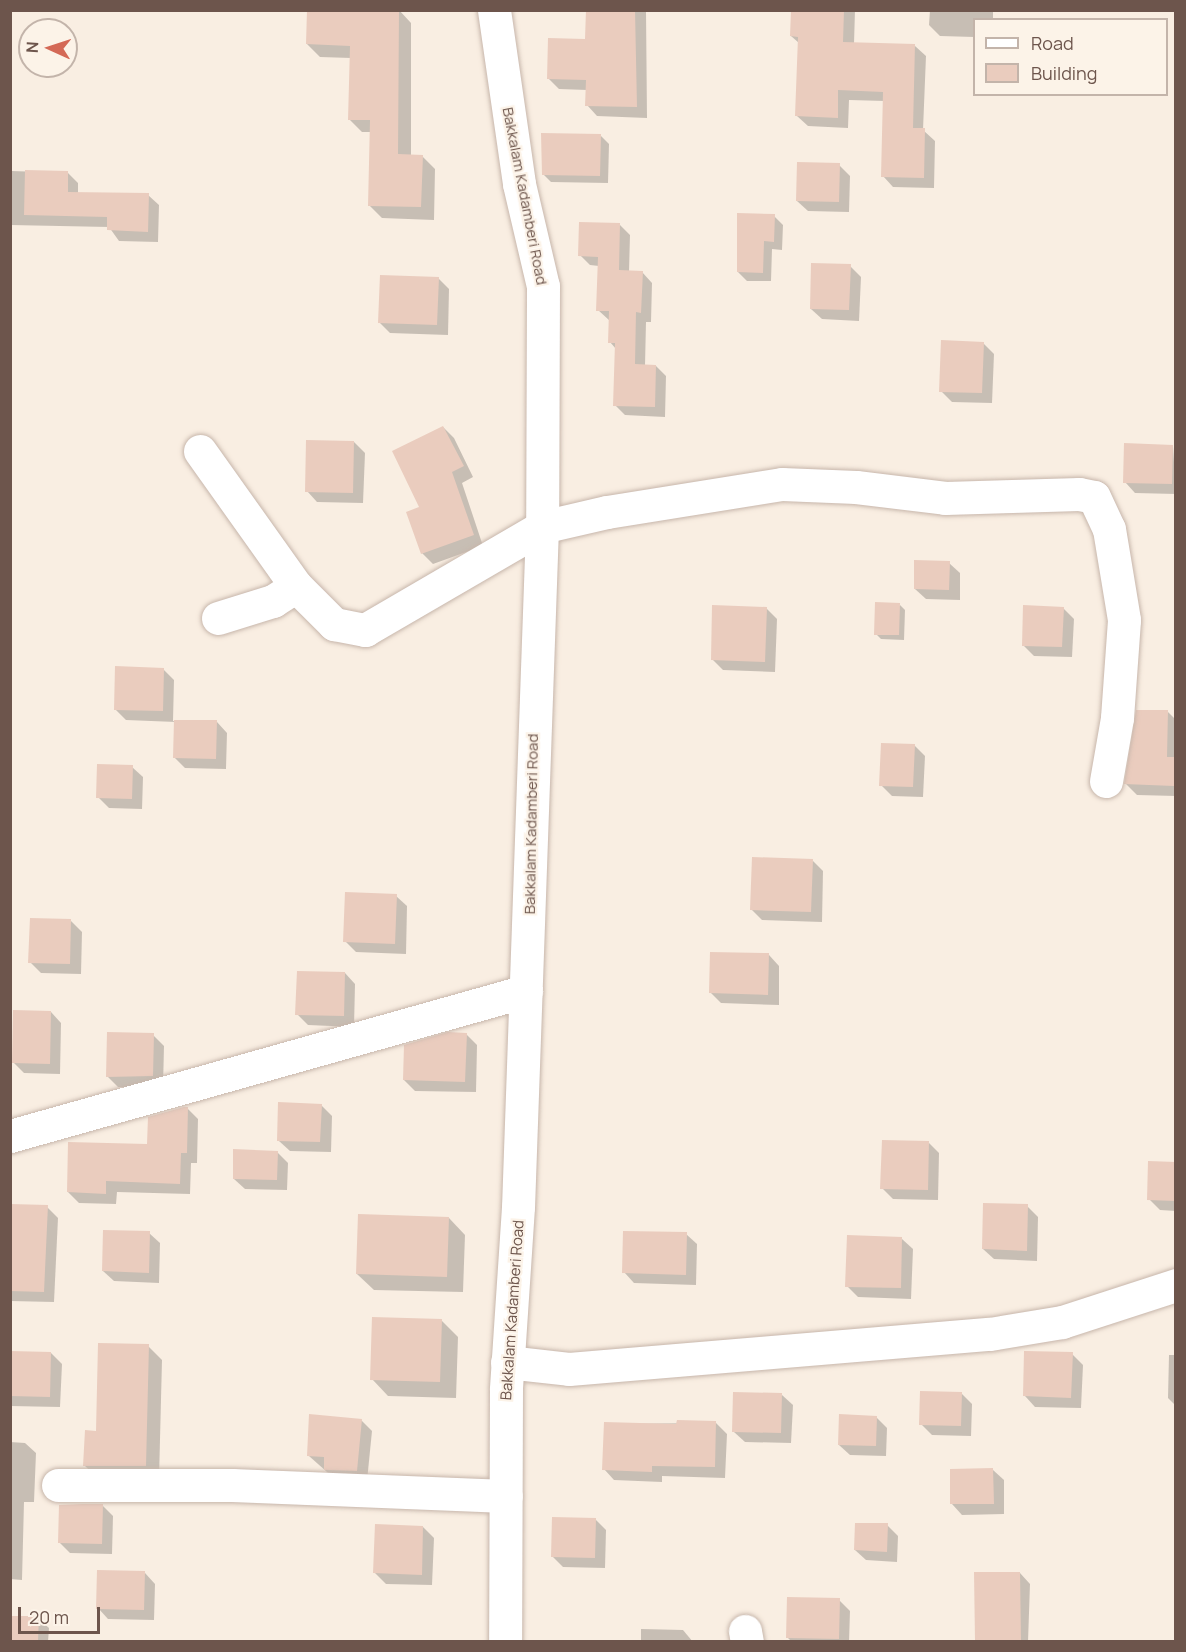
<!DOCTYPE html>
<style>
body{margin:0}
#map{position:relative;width:1186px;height:1652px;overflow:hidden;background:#f9eee2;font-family:Manrope,sans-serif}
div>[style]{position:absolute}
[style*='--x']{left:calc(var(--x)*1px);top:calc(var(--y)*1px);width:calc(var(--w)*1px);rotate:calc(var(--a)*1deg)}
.shadow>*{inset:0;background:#0003}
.building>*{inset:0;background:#eaccbe}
.roads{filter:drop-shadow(0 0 2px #c7b6ab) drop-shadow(0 0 2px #c7b6ab)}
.minor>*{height:33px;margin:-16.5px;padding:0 16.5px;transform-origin:16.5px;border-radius:16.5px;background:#fff}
span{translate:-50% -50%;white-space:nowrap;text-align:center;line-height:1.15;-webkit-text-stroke:4.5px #fcf3e8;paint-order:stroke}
.street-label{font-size:15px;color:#6d554c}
.frame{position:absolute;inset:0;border:12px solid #6d554c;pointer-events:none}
.legend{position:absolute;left:973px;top:18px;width:195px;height:78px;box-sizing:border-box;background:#fcf3e8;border:2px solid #c3b4aa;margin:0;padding:8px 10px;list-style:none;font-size:18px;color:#6d554c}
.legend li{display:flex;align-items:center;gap:12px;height:30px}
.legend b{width:30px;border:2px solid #c3b4aa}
.north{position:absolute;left:18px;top:18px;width:60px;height:60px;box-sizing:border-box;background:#fcf3e8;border:2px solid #c3b4aa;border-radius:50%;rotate:273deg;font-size:16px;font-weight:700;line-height:24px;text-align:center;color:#6d554c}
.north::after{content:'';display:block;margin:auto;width:21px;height:27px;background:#d46956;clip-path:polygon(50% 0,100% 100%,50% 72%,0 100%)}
.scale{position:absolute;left:18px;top:1607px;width:82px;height:27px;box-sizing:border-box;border:3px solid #6d554c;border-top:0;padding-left:8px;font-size:18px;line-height:21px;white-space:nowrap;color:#6d554c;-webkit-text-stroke:4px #fcf3e8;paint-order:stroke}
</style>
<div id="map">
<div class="shadow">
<div style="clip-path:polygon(308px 10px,399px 10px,411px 23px,411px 156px,422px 156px,435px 169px,434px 220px,382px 218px,369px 205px,371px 132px,362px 132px,349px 119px,351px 58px,320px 57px,307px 44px)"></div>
<div style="clip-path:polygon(588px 10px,646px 10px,647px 118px,597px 116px,587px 105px,587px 90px,559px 89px,548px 78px,587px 40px)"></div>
<div style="clip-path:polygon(792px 10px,855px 10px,854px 44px,915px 46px,926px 56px,923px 130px,935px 141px,934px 188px,893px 187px,883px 176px,885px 101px,849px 100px,848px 128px,808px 126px,797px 116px,799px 43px,791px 36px)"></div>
<div style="clip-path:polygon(930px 10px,993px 10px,993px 20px,974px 20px,974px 37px,940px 36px,929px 25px)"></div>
<div style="clip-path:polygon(601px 136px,609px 144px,608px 183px,551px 182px,543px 174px)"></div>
<div style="clip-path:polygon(10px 155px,12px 171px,68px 173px,78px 183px,78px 193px,148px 195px,159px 205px,158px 242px,119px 241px,109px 227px,10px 225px)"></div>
<div style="clip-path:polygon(839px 165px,850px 176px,849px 212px,808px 211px,797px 201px)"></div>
<div style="clip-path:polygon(774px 216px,783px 225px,782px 250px,772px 249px,771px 281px,747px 281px,738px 272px)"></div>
<div style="clip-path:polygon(620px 225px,630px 235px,629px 272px,642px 272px,652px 283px,651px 322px,646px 322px,645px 366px,656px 366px,666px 376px,665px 417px,625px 415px,615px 405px,616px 349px,610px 342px,610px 321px,598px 310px,599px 266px,590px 265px,580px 255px)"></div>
<div style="clip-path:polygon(850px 266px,861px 277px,859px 321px,822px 319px,811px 309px)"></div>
<div style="clip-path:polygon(438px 278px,449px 289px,448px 335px,390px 333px,379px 322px)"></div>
<div style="clip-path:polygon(983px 343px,994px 354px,992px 403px,952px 402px,941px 391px)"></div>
<div style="clip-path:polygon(443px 427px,454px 438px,473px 477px,462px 483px,483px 546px,433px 564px,422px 553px)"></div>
<div style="clip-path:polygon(354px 442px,365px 453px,363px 503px,317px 502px,307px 491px)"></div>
<div style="clip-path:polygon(1173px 446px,1176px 494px,1135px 493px,1125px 482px)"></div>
<div style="clip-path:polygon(949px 563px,960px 573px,960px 600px,926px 599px,915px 589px)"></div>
<div style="clip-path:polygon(900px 605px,905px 610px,904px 640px,881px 639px,876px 634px)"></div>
<div style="clip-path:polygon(766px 608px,777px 619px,775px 672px,723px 670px,712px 659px)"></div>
<div style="clip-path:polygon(1063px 608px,1074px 619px,1072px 657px,1034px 656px,1023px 645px)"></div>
<div style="clip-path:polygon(163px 669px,174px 680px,173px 721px,217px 722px,227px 733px,226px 769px,185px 768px,174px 757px,176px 722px,126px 720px,115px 709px)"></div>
<div style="clip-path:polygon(1168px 712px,1176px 720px,1176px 796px,1137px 795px,1126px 784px)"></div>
<div style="clip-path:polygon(914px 745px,925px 756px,923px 797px,892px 796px,881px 785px)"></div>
<div style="clip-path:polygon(132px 767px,143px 777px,142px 809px,109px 808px,98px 797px)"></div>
<div style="clip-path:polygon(813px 861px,823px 871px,822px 922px,762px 920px,752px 910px)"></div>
<div style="clip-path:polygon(396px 896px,407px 906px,406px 954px,356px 952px,345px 941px)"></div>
<div style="clip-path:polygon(71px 921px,82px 932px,81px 974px,41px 973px,30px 962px)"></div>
<div style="clip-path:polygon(769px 955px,779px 966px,779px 1005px,721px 1003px,710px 992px)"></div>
<div style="clip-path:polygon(345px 973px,355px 984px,354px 1027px,308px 1025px,297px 1014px)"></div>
<div style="clip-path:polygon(51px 1012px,61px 1023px,60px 1074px,24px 1073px,13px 1062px)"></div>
<div style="clip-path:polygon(466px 1034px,477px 1045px,476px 1092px,415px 1091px,404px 1080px)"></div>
<div style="clip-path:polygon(153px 1035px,164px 1046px,163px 1087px,118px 1087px,107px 1076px)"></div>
<div style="clip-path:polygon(321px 1105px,332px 1116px,331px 1152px,290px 1151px,279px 1141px)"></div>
<div style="clip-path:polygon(187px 1108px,198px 1119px,197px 1163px,191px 1163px,190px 1194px,117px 1192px,116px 1204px,79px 1203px,68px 1192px,148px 1145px)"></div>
<div style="clip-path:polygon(929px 1143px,939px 1153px,938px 1200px,893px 1199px,882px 1188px)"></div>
<div style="clip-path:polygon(277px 1152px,288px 1163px,287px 1190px,245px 1189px,234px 1179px)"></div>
<div style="clip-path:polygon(1176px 1163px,1176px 1211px,1160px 1210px,1149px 1199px)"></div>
<div style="clip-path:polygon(10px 1206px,47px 1207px,58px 1218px,54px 1302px,10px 1301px)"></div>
<div style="clip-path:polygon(1027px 1206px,1038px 1217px,1037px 1261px,994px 1259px,983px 1249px)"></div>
<div style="clip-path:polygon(449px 1218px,465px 1235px,463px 1292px,374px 1290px,357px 1274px)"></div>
<div style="clip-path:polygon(149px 1233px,160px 1243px,159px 1283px,114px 1281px,103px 1271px)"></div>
<div style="clip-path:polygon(686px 1234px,697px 1244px,696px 1285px,634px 1283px,624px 1272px)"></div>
<div style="clip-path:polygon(902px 1239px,913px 1249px,911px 1299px,858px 1297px,847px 1286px)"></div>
<div style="clip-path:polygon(441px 1320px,458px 1337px,456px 1398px,388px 1396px,372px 1379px)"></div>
<div style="clip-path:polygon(148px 1346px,162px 1360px,159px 1479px,99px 1479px,85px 1466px,97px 1432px)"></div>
<div style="clip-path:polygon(10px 1352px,51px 1353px,62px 1364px,60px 1407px,10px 1406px)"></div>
<div style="clip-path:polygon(1072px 1354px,1083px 1365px,1081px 1408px,1035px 1407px,1025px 1396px)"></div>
<div style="clip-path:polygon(1169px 1355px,1176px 1355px,1176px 1406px,1168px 1398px)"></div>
<div style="clip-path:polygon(961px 1393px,972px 1404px,971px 1436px,932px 1435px,921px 1424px)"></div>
<div style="clip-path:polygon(782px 1395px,793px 1405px,791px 1443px,745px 1442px,734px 1432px)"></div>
<div style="clip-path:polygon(876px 1417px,887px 1428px,886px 1456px,850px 1455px,839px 1445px)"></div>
<div style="clip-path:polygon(361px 1420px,372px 1431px,367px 1481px,336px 1480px,309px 1456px)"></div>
<div style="clip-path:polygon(716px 1423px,727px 1434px,725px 1478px,662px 1476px,662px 1482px,614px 1480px,604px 1469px,605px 1424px)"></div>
<div style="clip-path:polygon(10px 1442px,25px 1443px,36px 1453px,34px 1502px,24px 1502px,22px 1580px,10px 1579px)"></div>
<div style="clip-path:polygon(993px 1470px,1004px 1480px,1004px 1514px,962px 1515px,952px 1504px)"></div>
<div style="clip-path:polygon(102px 1505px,113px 1516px,112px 1554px,70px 1553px,59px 1542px)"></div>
<div style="clip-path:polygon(595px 1519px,606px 1530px,605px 1568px,563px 1567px,552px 1556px)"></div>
<div style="clip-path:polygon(887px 1525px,898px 1536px,897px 1562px,866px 1560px,855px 1550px)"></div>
<div style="clip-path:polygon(423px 1527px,434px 1538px,432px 1585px,386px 1584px,375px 1573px)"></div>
<div style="clip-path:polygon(145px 1573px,155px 1584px,154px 1620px,108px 1619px,98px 1608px)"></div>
<div style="clip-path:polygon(1020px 1573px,1030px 1584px,1028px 1642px,971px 1642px,976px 1641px,976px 1574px)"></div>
<div style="clip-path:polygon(839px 1600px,850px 1611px,849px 1642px,792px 1642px,787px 1637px)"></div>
<div style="clip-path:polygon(10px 1617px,38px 1618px,49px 1628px,48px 1642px,10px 1642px)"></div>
<div style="clip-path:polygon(641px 1629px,683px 1630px,693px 1642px,641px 1642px)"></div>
</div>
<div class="building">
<div style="clip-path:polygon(307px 10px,399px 10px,398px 154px,423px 155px,421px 207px,368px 206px,370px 120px,348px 120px,350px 46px,306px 44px)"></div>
<div style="clip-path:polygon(586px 10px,635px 10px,637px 107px,585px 106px,586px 80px,547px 79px,548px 38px,585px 39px)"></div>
<div style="clip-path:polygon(791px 10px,844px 10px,843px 42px,915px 44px,913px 128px,925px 128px,924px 178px,881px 177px,883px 92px,838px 90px,838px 118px,795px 116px,798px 37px,790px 36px)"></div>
<div style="clip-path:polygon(541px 133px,601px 134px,600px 176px,542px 175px)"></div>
<div style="clip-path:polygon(797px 162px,840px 163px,839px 202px,796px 201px)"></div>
<div style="clip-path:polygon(25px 170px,68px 171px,68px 192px,149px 193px,148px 232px,107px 230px,107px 217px,24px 215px)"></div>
<div style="clip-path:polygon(737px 213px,775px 214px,774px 242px,764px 241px,763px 273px,737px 272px)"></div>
<div style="clip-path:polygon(579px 222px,620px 223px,619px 270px,643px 271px,641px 313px,636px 312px,635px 364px,656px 365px,655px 407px,613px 406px,615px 343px,608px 343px,609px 311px,596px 311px,598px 257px,578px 256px)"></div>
<div style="clip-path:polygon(811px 263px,851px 264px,849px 310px,810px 309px)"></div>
<div style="clip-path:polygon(380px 275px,439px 277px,437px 325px,378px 323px)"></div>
<div style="clip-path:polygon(941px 340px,984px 342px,982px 393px,939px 392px)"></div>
<div style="clip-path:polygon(443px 426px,464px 466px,452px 472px,474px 535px,421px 554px,406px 512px,419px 507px,392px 451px)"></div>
<div style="clip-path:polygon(306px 440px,354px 441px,353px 493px,305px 492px)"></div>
<div style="clip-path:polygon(1124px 443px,1173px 445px,1172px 484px,1123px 483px)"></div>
<div style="clip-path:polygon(914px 560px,950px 561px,949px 590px,914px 589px)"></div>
<div style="clip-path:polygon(875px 602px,900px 603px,899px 635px,874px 635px)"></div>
<div style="clip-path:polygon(712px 605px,767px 607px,765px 662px,711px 660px)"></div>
<div style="clip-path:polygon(1023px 605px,1064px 607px,1062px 647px,1022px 646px)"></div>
<div style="clip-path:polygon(115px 666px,164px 668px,163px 711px,114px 710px)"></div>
<div style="clip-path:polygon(1136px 710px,1168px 710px,1167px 757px,1175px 757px,1174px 786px,1124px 784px)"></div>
<div style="clip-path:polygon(174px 720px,217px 720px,216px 759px,173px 758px)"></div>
<div style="clip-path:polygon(881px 743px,915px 744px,913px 787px,879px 786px)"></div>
<div style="clip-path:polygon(97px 764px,133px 765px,132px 799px,96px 798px)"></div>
<div style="clip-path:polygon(752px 857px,813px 859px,811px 912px,750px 910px)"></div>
<div style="clip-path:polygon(345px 892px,397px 894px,395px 944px,343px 942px)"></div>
<div style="clip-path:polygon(30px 918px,71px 919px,70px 964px,28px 963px)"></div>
<div style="clip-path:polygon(710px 952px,769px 953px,768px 995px,709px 993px)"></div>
<div style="clip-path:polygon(297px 971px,345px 972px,344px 1016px,295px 1015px)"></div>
<div style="clip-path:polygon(13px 1010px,51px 1011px,50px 1064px,12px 1063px)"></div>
<div style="clip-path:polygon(107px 1032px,154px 1033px,153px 1076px,106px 1077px)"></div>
<div style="clip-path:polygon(448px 1032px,467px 1033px,465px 1082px,403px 1080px,404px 1045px)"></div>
<div style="clip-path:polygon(278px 1102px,322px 1104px,320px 1142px,277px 1141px)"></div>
<div style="clip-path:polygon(184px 1107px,188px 1107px,187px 1153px,181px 1153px,180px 1184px,106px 1181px,106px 1194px,67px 1192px,68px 1142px,147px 1144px,148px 1117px)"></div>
<div style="clip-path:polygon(882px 1140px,929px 1141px,928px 1190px,880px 1189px)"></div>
<div style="clip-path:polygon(233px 1149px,278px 1151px,277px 1180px,233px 1179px)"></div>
<div style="clip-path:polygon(1148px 1161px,1176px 1162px,1176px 1201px,1147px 1200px)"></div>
<div style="clip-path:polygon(983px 1203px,1028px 1204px,1027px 1251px,982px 1249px)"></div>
<div style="clip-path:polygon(10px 1204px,48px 1205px,44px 1292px,10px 1291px)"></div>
<div style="clip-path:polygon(358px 1214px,449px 1217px,447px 1277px,356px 1274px)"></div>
<div style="clip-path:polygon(103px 1230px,150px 1231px,149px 1273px,102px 1271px)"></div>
<div style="clip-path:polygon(623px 1231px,687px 1232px,686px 1275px,622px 1273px)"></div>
<div style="clip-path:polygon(847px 1235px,902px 1237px,901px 1288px,845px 1287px)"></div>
<div style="clip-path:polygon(372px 1317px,442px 1319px,440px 1382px,370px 1380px)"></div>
<div style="clip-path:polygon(98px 1343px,149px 1344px,146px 1466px,83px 1466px,85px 1430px,96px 1431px)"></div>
<div style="clip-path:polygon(10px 1351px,51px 1352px,50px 1397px,10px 1396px)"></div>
<div style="clip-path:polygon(1024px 1351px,1073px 1352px,1071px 1398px,1023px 1396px)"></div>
<div style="clip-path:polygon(920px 1391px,962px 1392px,961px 1426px,919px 1425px)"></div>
<div style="clip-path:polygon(733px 1392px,782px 1393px,781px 1433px,732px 1432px)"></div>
<div style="clip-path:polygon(309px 1414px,362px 1419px,357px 1471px,324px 1470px,324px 1457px,307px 1456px)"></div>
<div style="clip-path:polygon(839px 1414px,877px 1416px,876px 1446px,838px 1445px)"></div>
<div style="clip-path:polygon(677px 1420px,716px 1421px,715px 1467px,652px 1466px,652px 1472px,602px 1470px,604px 1422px,676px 1424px)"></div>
<div style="clip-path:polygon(993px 1468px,994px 1504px,950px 1504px,950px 1469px)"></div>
<div style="clip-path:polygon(82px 1504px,103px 1504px,102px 1544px,58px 1543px,59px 1505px)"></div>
<div style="clip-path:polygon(552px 1517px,596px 1518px,595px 1558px,551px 1557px)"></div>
<div style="clip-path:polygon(855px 1523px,888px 1523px,887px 1552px,854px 1550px)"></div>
<div style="clip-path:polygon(375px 1524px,423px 1526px,422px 1575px,373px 1573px)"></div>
<div style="clip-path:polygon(97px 1570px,145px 1571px,144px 1610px,96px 1609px)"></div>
<div style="clip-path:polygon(974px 1572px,1020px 1572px,1021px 1641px,975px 1641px)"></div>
<div style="clip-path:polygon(787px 1597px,840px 1598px,839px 1639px,786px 1638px)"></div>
<div style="clip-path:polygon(10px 1616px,39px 1616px,38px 1641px,10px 1641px)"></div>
</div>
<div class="roads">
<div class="minor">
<div style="--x:494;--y:10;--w:176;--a:81.8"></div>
<div style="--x:519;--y:184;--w:105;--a:76.8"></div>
<div style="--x:543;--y:286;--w:241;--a:90.2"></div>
<div style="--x:542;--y:527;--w:680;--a:92.02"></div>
<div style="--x:518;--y:1207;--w:183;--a:93.8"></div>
<div style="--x:506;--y:1390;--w:252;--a:90.2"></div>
<div style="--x:200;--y:451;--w:166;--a:54.6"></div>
<div style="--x:296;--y:586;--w:54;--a:45"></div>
<div style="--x:334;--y:624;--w:32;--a:11"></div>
<div style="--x:365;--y:630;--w:205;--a:-30.2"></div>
<div style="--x:542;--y:527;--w:67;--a:-13"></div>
<div style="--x:607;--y:512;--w:177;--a:-9.1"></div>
<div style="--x:782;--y:484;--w:74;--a:2.3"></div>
<div style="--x:856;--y:487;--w:90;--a:7"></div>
<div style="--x:945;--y:498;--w:134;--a:-1.7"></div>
<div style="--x:1079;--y:494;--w:15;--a:11"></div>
<div style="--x:1094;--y:497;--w:35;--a:65"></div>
<div style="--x:1109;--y:529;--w:92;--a:80.6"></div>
<div style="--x:1124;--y:620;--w:98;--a:94.1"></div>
<div style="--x:1117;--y:718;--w:64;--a:99.9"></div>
<div style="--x:218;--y:618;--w:58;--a:-17.2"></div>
<div style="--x:273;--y:601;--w:27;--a:-33"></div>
<div style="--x:10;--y:1136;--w:536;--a:-15.7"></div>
<div style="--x:507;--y:1362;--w:62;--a:6.4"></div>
<div style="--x:569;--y:1369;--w:422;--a:-4.8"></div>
<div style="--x:990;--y:1334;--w:73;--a:-9.5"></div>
<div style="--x:1062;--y:1322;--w:120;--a:-18"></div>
<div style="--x:58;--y:1485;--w:174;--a:0"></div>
<div style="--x:232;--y:1485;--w:274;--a:2.3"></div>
<div style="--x:745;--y:1631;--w:11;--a:80"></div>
</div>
</div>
<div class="street-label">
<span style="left:525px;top:196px;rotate:79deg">Bakkalam Kadamberi Road</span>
<span style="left:531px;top:824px;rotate:-89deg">Bakkalam Kadamberi Road</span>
<span style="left:512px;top:1310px;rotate:-86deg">Bakkalam Kadamberi Road</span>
</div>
<div class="frame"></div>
<ul class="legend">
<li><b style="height:8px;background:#fff"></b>Road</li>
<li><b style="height:16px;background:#eaccbe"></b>Building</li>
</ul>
<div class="north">N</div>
<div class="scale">20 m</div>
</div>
